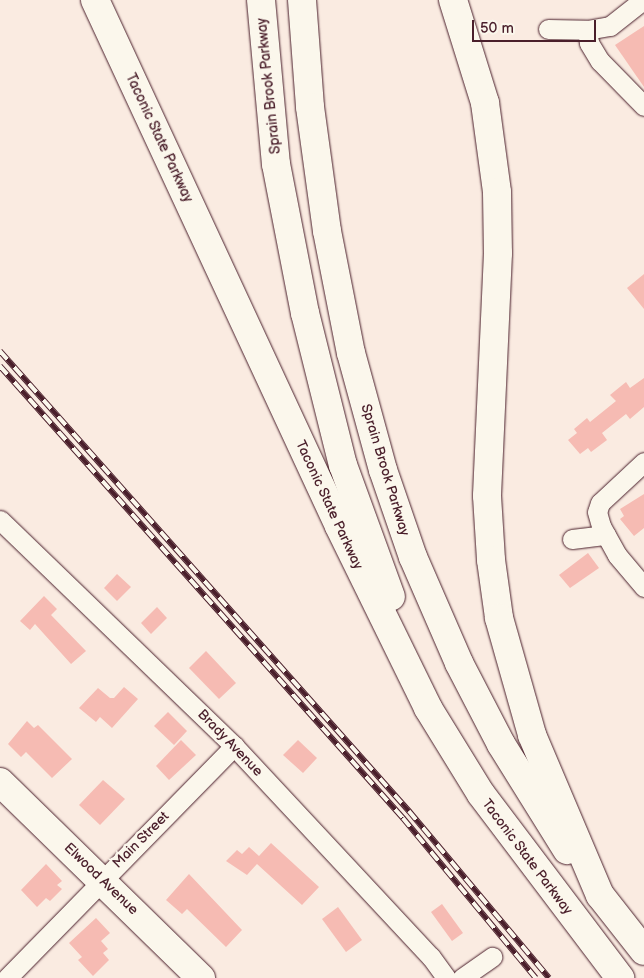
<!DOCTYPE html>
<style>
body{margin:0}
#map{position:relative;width:644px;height:978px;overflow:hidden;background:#faebe1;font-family:"Balsamiq Sans",sans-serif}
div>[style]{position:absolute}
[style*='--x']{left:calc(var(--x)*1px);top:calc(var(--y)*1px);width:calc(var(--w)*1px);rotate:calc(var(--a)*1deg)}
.building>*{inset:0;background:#f6bbb3}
.roads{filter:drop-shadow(0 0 1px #4a1f2b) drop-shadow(0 0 1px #4a1f2b)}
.street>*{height:19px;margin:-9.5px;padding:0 9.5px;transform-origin:9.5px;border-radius:9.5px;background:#fbf7ec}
.secondary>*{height:28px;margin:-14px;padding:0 14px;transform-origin:14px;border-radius:14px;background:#fbf7ec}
.highway>*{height:28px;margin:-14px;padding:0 14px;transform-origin:14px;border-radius:14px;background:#fbf7ec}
.rail>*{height:5.5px;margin-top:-2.75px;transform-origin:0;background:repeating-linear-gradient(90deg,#fbf7ec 0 11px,#4a1f2b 0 22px);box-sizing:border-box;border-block:1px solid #4a1f2b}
span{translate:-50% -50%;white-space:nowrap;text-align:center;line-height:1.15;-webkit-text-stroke:5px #fbf7ec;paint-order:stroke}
.street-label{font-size:14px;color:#4a1f2b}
.scale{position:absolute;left:472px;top:20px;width:124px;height:22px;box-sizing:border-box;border:2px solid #4a1f2b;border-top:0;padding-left:6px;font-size:15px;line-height:18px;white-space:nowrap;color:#4a1f2b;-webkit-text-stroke:4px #fbf7ec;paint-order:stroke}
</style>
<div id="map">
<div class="building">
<div style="clip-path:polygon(644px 26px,644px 87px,615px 45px)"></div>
<div style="clip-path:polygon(644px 274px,644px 309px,627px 288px)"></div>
<div style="clip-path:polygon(644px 378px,644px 407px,630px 419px,626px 414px,602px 433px,607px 440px,591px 452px,588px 448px,580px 454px,568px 440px,577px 433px,574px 429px,587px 418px,590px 422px,616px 401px,610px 395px,626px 382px,630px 388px)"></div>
<div style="clip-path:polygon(644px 494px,644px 528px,634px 536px,620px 519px,624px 516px,620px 509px)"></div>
<div style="clip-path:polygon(588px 553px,599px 568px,570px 588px,559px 575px)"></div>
<div style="clip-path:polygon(117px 574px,131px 587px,117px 601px,104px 588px)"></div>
<div style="clip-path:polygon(44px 596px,57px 609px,51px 615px,86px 651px,71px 664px,35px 624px,30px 630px,20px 621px)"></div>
<div style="clip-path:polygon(157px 607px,167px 618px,151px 634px,141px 623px)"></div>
<div style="clip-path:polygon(206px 651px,236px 683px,219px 699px,189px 668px)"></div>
<div style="clip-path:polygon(124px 687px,138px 699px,112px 728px,100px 717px,96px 722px,79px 708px,98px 688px,110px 698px,114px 698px)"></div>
<div style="clip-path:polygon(168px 712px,187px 731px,174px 745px,154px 726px)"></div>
<div style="clip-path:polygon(27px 721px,34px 728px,38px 725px,72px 759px,52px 778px,26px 752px,21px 757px,8px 744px)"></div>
<div style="clip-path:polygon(181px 740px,196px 755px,169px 780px,156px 766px)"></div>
<div style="clip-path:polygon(298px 740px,317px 758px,303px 773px,283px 755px)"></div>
<div style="clip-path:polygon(103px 780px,125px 799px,100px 825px,79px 805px)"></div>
<div style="clip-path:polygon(271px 843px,319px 887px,302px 905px,257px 864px,247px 875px,226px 861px,237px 850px,242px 854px,249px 847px,259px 856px)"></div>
<div style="clip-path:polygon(46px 864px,62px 881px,57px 885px,62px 889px,50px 901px,46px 898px,37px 907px,21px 890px)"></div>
<div style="clip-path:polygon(189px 874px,242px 930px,226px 947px,187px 909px,182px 914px,166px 900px)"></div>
<div style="clip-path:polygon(442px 904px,463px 933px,452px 941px,431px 912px)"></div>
<div style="clip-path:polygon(338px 907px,362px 940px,346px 952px,322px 919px)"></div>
<div style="clip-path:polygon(96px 918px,110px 933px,101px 941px,108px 949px,103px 953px,109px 960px,93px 976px,78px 960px,82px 957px,69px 943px)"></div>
</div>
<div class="roads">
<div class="street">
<div style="--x:548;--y:29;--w:39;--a:1"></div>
<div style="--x:587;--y:30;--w:23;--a:-10"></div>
<div style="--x:610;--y:26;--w:42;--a:-38.2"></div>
<div style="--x:587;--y:30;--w:13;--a:81"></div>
<div style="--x:589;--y:43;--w:21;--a:59"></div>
<div style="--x:600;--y:61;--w:63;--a:45.6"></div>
<div style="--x:644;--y:462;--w:60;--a:137"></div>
<div style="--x:600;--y:503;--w:9;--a:108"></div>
<div style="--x:597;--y:512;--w:15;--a:74"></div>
<div style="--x:601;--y:526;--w:33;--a:61"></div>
<div style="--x:617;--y:555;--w:42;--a:49.8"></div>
<div style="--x:0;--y:520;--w:325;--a:44"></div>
<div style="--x:234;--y:746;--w:289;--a:47"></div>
<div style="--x:431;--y:957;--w:26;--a:54"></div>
<div style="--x:572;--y:539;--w:34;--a:-7"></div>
<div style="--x:7;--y:978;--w:325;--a:-45.6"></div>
<div style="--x:462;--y:978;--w:37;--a:-35"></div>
</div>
<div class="secondary">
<div style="--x:0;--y:782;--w:281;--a:44.3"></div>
</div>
<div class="highway">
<div style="--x:95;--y:0;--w:580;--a:65.11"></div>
<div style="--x:339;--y:526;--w:203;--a:63.9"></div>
<div style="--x:428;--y:708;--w:101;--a:58.4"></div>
<div style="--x:481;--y:794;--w:231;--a:52.9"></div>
<div style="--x:261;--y:0;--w:165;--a:84.8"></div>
<div style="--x:276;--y:164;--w:152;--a:79"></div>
<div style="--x:305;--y:313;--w:157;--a:76"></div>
<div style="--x:343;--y:465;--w:140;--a:70"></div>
<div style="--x:302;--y:0;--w:107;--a:85.7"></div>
<div style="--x:310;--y:107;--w:125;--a:82.2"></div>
<div style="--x:327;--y:231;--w:124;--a:78.9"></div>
<div style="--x:351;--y:353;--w:121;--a:74.7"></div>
<div style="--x:383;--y:470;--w:92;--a:71"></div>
<div style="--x:413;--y:557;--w:116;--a:66.5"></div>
<div style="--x:459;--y:663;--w:91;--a:62.6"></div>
<div style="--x:501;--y:744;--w:125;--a:58.1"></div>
<div style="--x:453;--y:0;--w:108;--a:72.7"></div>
<div style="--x:485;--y:103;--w:90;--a:82.3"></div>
<div style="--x:497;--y:192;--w:61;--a:89.1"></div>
<div style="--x:498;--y:253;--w:243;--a:92.6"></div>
<div style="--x:487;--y:496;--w:64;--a:86.4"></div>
<div style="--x:491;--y:560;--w:59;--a:82.1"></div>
<div style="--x:499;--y:618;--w:122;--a:74.2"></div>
<div style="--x:532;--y:735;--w:174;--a:67"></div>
<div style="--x:600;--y:895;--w:71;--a:51.8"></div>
</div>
</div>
<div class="rail">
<div style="--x:0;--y:351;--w:616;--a:48.36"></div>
<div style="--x:409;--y:811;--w:218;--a:50"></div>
<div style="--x:0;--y:366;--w:606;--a:48.28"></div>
<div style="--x:403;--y:818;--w:208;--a:50.3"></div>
</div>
<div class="street-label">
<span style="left:269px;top:86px;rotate:-96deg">Sprain Brook Parkway</span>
<span style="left:159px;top:138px;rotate:65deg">Taconic State Parkway</span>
<span style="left:385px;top:470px;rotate:73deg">Sprain Brook Parkway</span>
<span style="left:329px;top:505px;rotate:65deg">Taconic State Parkway</span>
<span style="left:230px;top:743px;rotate:46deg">Brady Avenue</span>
<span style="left:141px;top:840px;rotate:-45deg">Main Street</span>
<span style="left:527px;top:857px;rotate:53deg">Taconic State Parkway</span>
<span style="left:101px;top:879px;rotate:44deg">Elwood Avenue</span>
</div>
<div class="scale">50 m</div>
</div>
